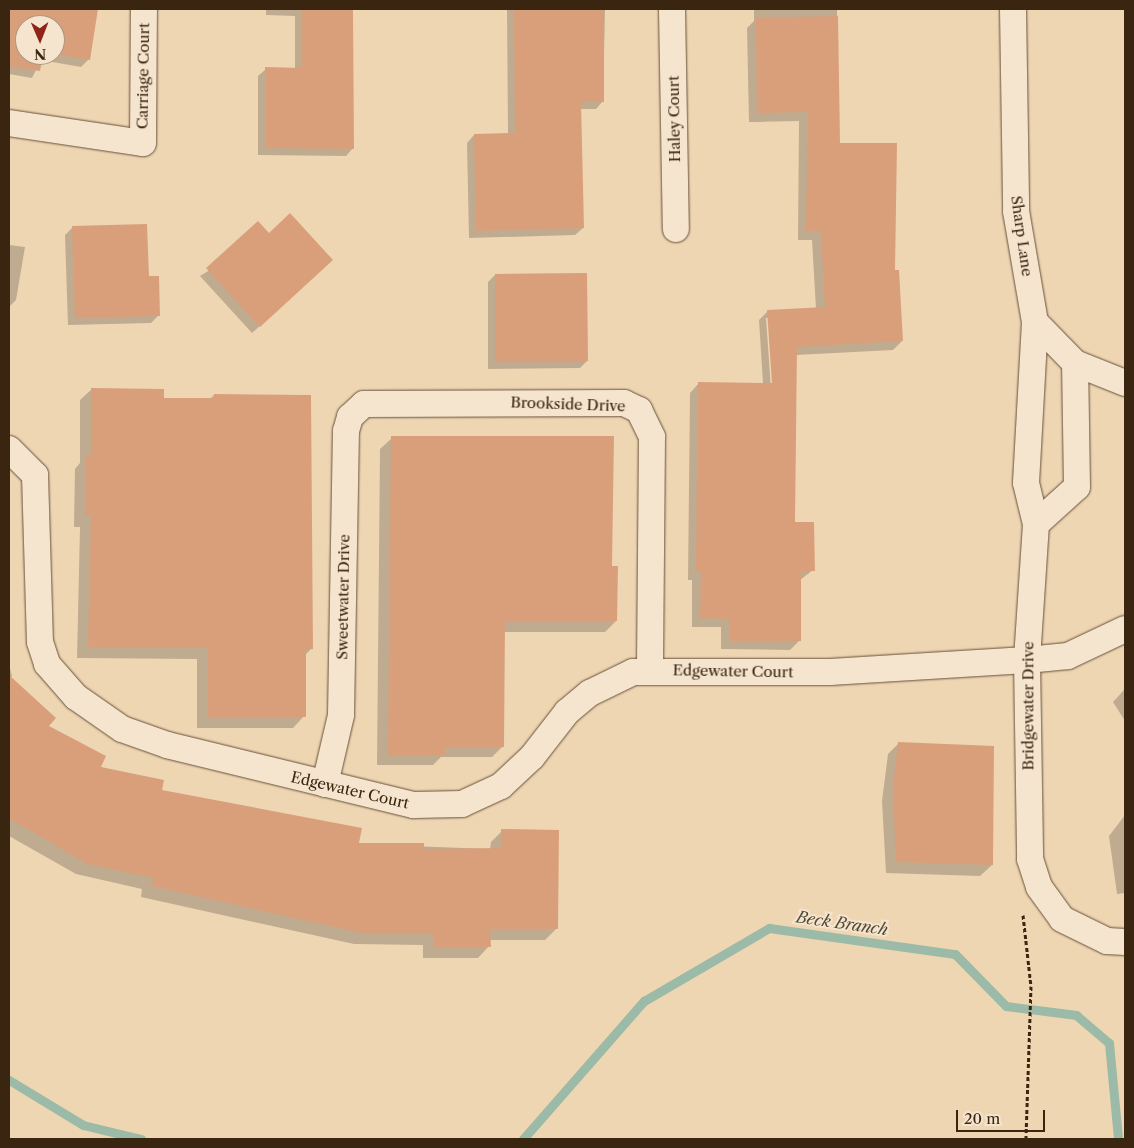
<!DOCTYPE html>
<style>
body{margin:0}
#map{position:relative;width:1134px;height:1148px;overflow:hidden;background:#efd6b3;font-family:"Libre Caslon Text",serif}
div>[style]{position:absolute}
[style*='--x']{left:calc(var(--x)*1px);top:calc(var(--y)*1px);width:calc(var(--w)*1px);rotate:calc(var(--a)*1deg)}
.shadow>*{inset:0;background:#0003}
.stream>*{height:9px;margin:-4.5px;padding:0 4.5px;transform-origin:4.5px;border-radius:4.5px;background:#9bbaa7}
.building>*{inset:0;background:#d99f7b}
.path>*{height:3px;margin-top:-1.5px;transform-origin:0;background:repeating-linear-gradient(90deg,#392510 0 4px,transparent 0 6.5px)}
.roads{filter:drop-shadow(0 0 1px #665139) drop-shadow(0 0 1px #665139)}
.minor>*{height:26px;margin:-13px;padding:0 13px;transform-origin:13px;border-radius:13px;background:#f5e4ce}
span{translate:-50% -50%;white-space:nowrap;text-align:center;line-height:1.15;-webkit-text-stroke:4px #f5e4ce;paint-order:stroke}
.street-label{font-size:15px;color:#392510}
.water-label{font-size:16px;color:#524a36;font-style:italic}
.frame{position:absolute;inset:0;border:10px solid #392510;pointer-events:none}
.north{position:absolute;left:15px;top:15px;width:50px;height:50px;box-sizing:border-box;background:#f5e4ce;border:1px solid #aa9882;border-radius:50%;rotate:179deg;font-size:14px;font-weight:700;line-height:20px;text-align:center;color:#392510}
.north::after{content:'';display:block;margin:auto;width:18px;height:22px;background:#8f2418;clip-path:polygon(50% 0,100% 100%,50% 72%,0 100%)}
.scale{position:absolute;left:956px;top:1110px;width:89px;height:22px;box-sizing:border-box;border:2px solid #392510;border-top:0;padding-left:6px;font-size:15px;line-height:18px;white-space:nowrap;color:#392510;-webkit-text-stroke:4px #f5e4ce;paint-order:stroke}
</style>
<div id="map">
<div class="shadow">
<div style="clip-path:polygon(evenodd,9px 9px,97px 9px,89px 59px,81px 67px,41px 60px,32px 78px,9px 74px,9px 9px,25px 25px,55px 25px,55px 55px,25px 55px,25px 25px)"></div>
<div style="clip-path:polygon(266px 9px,352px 9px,353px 148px,346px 156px,258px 155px,258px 76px,266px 69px,295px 69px,295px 16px,266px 15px)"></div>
<div style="clip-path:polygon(507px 9px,605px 9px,603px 101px,596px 109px,580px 109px,583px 228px,575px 235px,469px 238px,467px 143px,474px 135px,508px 135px)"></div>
<div style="clip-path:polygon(evenodd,754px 9px,837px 9px,839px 144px,894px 271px,902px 341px,893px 350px,796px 355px,794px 523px,813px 570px,800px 580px,799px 641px,790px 650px,721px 649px,721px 627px,692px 627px,692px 580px,688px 580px,690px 393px,699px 383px,763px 384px,759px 320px,768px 311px,816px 309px,812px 240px,798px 240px,799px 121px,749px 122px,747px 28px,754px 21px,754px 9px,766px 318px,769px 318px,773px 389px,771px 389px,766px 318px)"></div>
<div style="clip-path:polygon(72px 228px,148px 278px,159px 315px,151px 323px,68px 325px,65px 235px)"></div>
<div style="clip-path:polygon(269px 234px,324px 267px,252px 333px,200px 276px)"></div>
<div style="clip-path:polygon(9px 245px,25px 247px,16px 300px,9px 307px)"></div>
<div style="clip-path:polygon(495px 275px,587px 361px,580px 368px,488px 369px,488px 282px)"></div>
<div style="clip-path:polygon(92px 389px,163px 400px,209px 400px,214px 395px,311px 649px,304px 656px,304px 716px,293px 728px,197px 728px,197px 659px,77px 658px,80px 527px,74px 527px,75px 469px,80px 463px,80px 400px)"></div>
<div style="clip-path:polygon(392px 438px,611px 567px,616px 621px,605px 632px,504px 632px,503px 746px,492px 757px,441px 757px,433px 765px,377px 765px,380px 449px)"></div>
<div style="clip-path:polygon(9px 665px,12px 676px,9px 680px)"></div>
<div style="clip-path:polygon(14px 681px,47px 726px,99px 767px,160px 791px,358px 844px,490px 849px,491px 842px,502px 831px,556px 929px,545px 940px,489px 940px,489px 946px,478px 958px,423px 958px,423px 945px,354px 944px,141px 897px,142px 889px,76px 874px,9px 836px,9px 686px)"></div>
<div style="clip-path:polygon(1124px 690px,1125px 690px,1125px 721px,1113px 702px)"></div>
<div style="clip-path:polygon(899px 743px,992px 865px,980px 876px,886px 873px,882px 801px,888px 754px)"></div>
<div style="clip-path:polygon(1125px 815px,1125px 893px,1117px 894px,1109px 836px)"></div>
</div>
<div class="stream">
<div style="--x:9;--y:1080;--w:87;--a:31.3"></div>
<div style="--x:83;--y:1125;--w:60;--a:13.6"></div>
<div style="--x:523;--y:1139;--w:184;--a:-48.8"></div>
<div style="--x:644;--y:1001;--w:145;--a:-30.3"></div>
<div style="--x:769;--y:928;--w:188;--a:8"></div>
<div style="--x:955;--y:954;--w:73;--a:45.6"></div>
<div style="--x:1006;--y:1006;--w:71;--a:7.3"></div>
<div style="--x:1076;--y:1015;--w:43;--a:40.3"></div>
<div style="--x:1109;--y:1043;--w:96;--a:84.6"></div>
</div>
<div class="building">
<div style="clip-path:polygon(9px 9px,98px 9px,90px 60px,55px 54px,55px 25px,25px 25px,25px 55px,43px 55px,40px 71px,9px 66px)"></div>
<div style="clip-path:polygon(302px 9px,353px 9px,354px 149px,265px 148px,265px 67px,302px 68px)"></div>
<div style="clip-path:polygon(514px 10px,604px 10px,604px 102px,581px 102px,584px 228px,476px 231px,474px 134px,515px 133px)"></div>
<div style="clip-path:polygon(838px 16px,840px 143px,897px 143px,895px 270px,899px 270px,903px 341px,797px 347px,795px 522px,814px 522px,815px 571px,801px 571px,801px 641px,729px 641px,729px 619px,700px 618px,701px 572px,696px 572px,698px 382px,772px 383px,767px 310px,825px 307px,821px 231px,806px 231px,808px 112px,757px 113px,756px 18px)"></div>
<div style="clip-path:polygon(290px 213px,333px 260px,260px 327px,206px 268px,258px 221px,269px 233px)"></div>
<div style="clip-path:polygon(147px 224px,149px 276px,159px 276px,160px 316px,75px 318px,72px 226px)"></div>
<div style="clip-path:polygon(587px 273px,588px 361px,495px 362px,495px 274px)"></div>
<div style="clip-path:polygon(91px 388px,164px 389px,164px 398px,214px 398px,214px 394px,311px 395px,313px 649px,306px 649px,306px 717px,208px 717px,208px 648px,88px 647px,91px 516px,85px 516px,85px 456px,91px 456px)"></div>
<div style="clip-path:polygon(391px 436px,614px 436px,612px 566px,618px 566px,617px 621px,505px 621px,504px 747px,445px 747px,445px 755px,388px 755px)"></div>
<div style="clip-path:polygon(9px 675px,56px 718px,49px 726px,106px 756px,101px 767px,164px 780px,162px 790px,362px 828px,359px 843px,424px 843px,424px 849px,501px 848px,501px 829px,559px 830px,558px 929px,490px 929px,491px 947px,434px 947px,434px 934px,366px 934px,152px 886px,153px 878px,87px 864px,9px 818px)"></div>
<div style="clip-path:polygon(898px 742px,994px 746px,993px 865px,896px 862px,893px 789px)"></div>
</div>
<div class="path">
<div style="--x:1023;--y:915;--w:71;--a:83.6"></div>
<div style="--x:1031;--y:986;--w:153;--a:91.9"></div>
</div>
<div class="roads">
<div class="minor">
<div style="--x:672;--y:9;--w:220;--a:89"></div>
<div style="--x:1013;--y:9;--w:202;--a:89.1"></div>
<div style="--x:1016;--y:211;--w:113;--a:80.3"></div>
<div style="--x:1035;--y:322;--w:57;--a:45.7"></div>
<div style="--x:1075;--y:363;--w:54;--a:21.8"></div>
<div style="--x:9;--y:123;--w:135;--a:8.5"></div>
<div style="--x:143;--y:143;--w:134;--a:-89.6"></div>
<div style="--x:1035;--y:322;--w:161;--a:93.2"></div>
<div style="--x:1026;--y:483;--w:42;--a:76.3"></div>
<div style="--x:1036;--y:524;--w:136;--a:93.8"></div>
<div style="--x:1027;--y:660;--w:199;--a:89.1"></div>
<div style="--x:1030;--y:859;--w:29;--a:72"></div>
<div style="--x:1039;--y:887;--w:39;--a:54"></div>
<div style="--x:1062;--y:919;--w:50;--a:26.1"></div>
<div style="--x:1107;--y:941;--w:18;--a:3"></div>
<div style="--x:9;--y:449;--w:37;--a:45"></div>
<div style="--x:35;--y:475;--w:167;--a:88.3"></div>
<div style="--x:40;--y:642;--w:23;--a:72"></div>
<div style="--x:47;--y:664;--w:44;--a:48.7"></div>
<div style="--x:76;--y:697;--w:56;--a:34.8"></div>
<div style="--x:122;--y:729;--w:48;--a:19.6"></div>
<div style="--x:167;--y:745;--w:254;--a:13.7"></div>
<div style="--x:414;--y:805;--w:48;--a:-1.2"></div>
<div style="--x:462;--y:804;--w:43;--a:-24.8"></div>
<div style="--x:501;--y:786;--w:42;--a:-43.1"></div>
<div style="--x:532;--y:757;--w:57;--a:-52.1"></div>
<div style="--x:567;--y:712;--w:30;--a:-40"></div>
<div style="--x:590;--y:693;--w:48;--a:-26"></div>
<div style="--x:633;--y:672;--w:197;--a:0"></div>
<div style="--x:830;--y:672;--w:197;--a:-3.5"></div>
<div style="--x:1027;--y:660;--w:41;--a:-5.6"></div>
<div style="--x:1068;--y:656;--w:63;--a:-25.3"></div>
<div style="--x:1036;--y:524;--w:55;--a:-42.1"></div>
<div style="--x:1077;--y:487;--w:124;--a:-90.9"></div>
<div style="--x:325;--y:784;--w:71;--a:-76.9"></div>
<div style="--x:341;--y:715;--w:284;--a:-89"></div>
<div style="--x:346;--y:431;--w:15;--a:-74"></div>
<div style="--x:350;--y:417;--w:19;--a:-43"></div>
<div style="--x:364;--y:404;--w:260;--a:-0.2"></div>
<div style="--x:624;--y:403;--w:17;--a:25"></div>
<div style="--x:639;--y:410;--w:30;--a:64"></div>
<div style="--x:652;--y:437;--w:233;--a:90.5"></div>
</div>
</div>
<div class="street-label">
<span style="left:143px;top:76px;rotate:-89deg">Carriage Court</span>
<span style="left:674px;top:119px;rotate:-91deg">Haley Court</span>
<span style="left:1022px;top:236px;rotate:82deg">Sharp Lane</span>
<span style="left:568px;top:404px;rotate:2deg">Brookside Drive</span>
<span style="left:343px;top:597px;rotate:-89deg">Sweetwater Drive</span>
<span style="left:733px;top:671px;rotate:1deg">Edgewater Court</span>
<span style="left:1028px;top:706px;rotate:-90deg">Bridgewater Drive</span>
<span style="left:350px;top:790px;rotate:13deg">Edgewater Court</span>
</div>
<div class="water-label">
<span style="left:842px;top:923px;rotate:8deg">Beck Branch</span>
</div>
<div class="frame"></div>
<div class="north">N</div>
<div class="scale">20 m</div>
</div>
